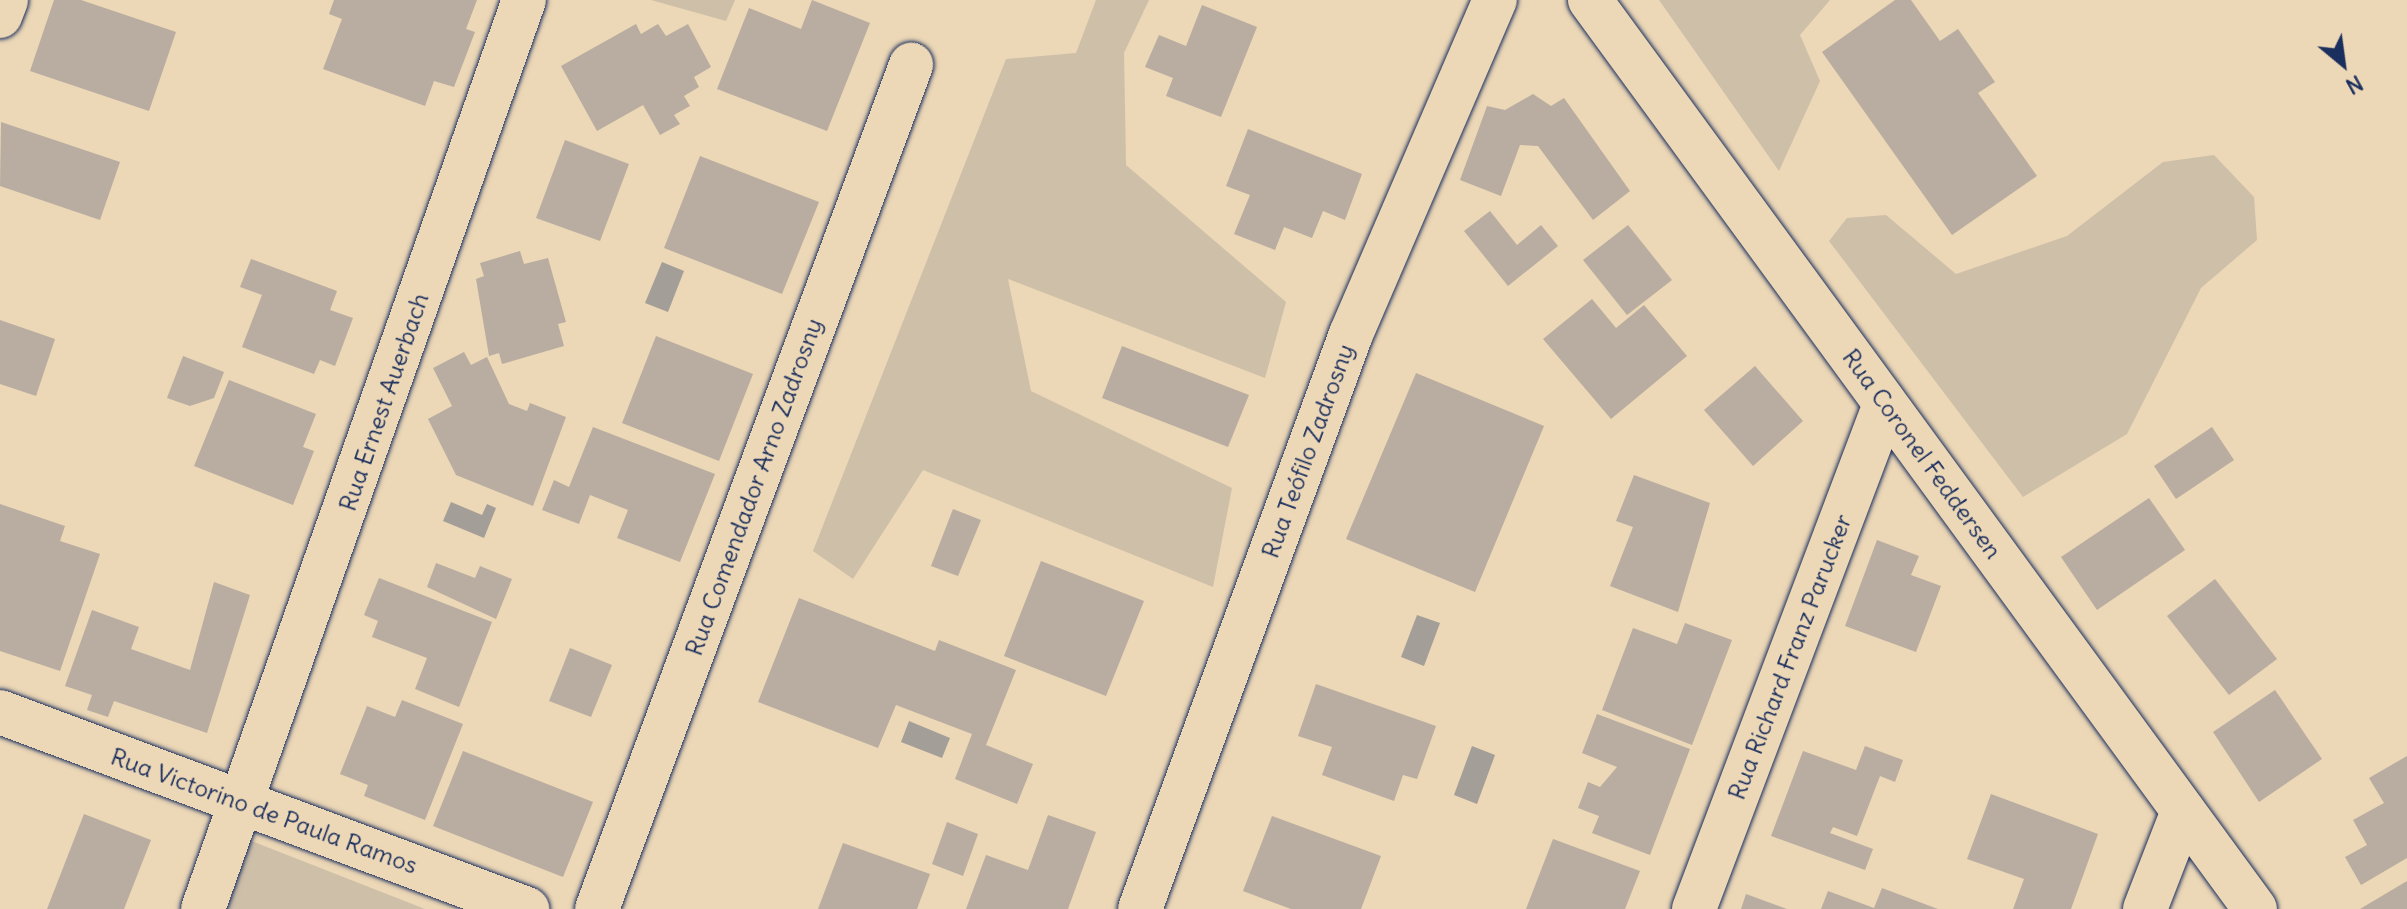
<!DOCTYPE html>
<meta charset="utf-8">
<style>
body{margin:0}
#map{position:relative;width:2407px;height:909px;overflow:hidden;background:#ecd7b6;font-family:Delius,sans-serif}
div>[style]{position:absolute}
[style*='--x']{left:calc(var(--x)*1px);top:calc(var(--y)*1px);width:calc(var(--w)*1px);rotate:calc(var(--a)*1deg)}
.green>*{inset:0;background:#cebfa9}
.water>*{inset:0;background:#a49e98}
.building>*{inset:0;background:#b8ada0}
.roads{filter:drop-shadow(0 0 2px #1b2f5e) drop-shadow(0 0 2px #1b2f5e)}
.minor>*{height:44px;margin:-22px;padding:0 22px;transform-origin:22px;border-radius:22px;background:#ecd7b6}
span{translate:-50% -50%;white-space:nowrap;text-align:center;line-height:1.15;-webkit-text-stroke:7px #ecd7b6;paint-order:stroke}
.street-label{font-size:24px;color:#1b2f5e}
.north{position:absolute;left:2303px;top:24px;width:80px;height:80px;-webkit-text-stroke:6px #ecd7b6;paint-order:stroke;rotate:151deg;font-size:22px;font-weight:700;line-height:32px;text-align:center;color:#1b2f5e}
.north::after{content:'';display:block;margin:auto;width:28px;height:36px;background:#1b2f5e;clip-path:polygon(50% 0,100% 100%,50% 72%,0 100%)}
</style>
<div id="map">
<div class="green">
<div style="clip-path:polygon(651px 0,735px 0,726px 21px)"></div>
<div style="clip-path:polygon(1096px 0,1149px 0,1124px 53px,1126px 165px,1286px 302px,1265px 378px,1008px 279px,1031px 391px,1232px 488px,1213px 587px,923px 470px,853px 579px,813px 551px,1006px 59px,1076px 53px)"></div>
<div style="clip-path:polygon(1659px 0,1830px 0,1800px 35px,1820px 81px,1779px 171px)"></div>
<div style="clip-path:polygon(2214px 155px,2254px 197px,2257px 240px,2201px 288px,2127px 434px,2023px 497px,1829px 241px,1847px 218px,1886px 215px,1956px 274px,2067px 236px,2163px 162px)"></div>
<div style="clip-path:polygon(249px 840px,425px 909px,223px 909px)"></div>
</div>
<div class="water">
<div style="clip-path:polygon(662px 262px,684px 271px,668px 312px,645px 303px)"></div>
<div style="clip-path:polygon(451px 502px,482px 515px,487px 504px,496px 508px,484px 538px,443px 521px)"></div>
<div style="clip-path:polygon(1417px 615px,1440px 623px,1424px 666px,1401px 657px)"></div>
<div style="clip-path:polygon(909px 721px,950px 738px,942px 758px,901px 742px)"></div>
<div style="clip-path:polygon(1472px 746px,1495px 755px,1477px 804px,1454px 795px)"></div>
</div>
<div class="building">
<div style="clip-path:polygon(54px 0,81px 0,176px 32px,149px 111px,30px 71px)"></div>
<div style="clip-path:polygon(334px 0,477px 0,466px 29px,475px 32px,454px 87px,434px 81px,425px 106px,323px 69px,342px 19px,329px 14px)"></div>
<div style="clip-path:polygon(812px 0,870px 23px,827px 131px,717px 89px,749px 8px,801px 29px)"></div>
<div style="clip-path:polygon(1895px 0,1911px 0,1940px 41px,1958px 29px,1995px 82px,1978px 93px,2037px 176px,1952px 235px,1822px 52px)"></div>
<div style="clip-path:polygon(1202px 5px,1257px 27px,1221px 117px,1166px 96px,1173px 78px,1145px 67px,1159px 35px,1186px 46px)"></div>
<div style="clip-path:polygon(636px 24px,641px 34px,658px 24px,666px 36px,688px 24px,711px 67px,694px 77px,699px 87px,684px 96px,690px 106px,674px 115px,680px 124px,660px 135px,643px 105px,597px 131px,561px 66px)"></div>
<div style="clip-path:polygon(1533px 94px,1551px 106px,1564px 98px,1630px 191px,1593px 220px,1538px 146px,1520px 145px,1501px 196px,1460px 180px,1487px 106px,1505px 110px)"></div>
<div style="clip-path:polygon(1px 122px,120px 162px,100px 220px,0 186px)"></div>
<div style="clip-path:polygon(1248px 129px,1362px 174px,1345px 220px,1323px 211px,1312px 238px,1284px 227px,1275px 250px,1234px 234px,1250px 195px,1226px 186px)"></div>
<div style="clip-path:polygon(565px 140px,629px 164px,600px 241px,536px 218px)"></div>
<div style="clip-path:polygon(700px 156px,819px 202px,782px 294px,664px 248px)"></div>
<div style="clip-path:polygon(1490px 211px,1517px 245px,1541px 225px,1558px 246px,1508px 286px,1464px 231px)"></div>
<div style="clip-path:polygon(1628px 225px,1672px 280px,1627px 315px,1583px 260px)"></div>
<div style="clip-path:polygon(520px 251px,524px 264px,548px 258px,566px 322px,558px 324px,564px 346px,502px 364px,499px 353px,489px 356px,476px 279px,484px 276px,480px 263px)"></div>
<div style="clip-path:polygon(251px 259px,337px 291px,330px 310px,353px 318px,335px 366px,320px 360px,314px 374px,242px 347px,262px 295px,240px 287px)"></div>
<div style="clip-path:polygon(1592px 299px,1616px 328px,1644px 305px,1687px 356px,1611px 419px,1543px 339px)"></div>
<div style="clip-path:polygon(0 320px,55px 339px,36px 396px,0 384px)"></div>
<div style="clip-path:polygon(656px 336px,753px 374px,719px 461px,622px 423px)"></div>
<div style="clip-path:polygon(1122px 346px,1249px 395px,1228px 447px,1102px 398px)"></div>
<div style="clip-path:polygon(464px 352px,471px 365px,487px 357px,509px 404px,527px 411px,530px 403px,566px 417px,533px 506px,456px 475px,428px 419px,452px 406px,433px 368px)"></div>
<div style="clip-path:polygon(183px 356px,224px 372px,214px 398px,190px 406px,167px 398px)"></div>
<div style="clip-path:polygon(1755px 366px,1803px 421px,1753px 466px,1704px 410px)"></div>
<div style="clip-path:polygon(1416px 373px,1544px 426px,1475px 592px,1346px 539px)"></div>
<div style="clip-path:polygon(229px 380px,316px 414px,303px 447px,314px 451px,293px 505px,194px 466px)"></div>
<div style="clip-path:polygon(593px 427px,715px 474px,680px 562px,617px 538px,628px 510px,590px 495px,579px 524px,542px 510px,554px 480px,569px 487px)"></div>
<div style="clip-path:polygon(2212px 427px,2234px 460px,2176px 499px,2154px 466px)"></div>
<div style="clip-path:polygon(1634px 475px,1710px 503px,1678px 612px,1610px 586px,1633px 527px,1616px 521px)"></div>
<div style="clip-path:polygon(2149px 498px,2185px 550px,2097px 610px,2061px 557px)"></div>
<div style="clip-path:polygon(0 504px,65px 526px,60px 541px,100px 554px,60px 671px,0 651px)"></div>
<div style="clip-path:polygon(953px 509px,981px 520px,958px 576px,931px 566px)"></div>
<div style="clip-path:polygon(1877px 540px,1919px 556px,1911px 575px,1941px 586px,1916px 652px,1845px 626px)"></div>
<div style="clip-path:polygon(1041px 561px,1144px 601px,1106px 696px,1004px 656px)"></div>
<div style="clip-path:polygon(436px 563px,475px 578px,480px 566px,512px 579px,496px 619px,427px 587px)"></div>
<div style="clip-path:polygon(379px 578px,492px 622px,459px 707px,415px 689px,427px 658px,372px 637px,378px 621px,364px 615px)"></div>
<div style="clip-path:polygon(2215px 579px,2277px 659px,2229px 695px,2167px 616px)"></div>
<div style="clip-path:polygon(214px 582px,250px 595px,207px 733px,114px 701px,108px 717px,87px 710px,92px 695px,65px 686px,92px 610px,139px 627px,131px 649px,190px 670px)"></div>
<div style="clip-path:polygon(799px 598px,935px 651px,939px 640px,1016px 670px,986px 745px,1033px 764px,1017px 804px,955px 779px,972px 734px,896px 705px,878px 748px,758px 702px)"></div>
<div style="clip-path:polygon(1685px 623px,1732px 640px,1692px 745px,1602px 710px,1633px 628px,1677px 644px)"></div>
<div style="clip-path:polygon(570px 648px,612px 665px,591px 717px,549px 701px)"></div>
<div style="clip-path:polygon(1316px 684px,1436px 726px,1417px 779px,1403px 775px,1394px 801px,1322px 775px,1332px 747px,1298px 736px)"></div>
<div style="clip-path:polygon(2275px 690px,2322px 759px,2259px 802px,2213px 732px)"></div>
<div style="clip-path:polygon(402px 700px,463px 724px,425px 820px,364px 796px,368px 785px,340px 774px,367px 706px,395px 717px)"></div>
<div style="clip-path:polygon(1597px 714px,1690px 749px,1650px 855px,1592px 833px,1599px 816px,1578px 808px,1588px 782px,1600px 787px,1617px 767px,1582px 753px)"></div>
<div style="clip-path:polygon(1865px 746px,1903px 760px,1895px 782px,1880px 776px,1857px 836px,1833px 827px,1830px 833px,1873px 849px,1865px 870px,1771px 836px,1803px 751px,1856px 770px)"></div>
<div style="clip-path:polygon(463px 751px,593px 802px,563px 877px,433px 826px)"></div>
<div style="clip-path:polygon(2407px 756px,2407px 858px,2361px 885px,2345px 857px,2367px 845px,2353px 820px,2384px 803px,2369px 778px)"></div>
<div style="clip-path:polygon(1991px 794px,2098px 834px,2071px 909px,2013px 909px,2024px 879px,1967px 859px)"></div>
<div style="clip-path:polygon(84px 814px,151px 840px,124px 909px,47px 909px)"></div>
<div style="clip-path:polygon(1048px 815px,1096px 832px,1068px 909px,966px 909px,986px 855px,1028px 870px)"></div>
<div style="clip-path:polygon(1272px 816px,1381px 856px,1361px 909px,1291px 909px,1243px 891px)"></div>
<div style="clip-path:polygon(947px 822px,978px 834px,963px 876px,932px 864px)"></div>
<div style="clip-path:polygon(1553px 839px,1640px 871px,1625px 909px,1526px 909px)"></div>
<div style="clip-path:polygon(843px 843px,930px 874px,917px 909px,818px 909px)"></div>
<div style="clip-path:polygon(2407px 881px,2407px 909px,2360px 909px)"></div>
<div style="clip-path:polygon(1882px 888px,1938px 909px,1821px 909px,1828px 891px,1874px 908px)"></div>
<div style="clip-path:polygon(1746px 894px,1787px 909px,1741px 909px)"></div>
</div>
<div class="roads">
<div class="minor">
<div style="--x:1590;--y:0;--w:1126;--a:53.81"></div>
<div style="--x:0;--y:16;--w:17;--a:-69"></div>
<div style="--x:0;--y:712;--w:563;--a:20.5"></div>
<div style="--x:203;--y:909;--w:964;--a:-70.55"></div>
<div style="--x:597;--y:909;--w:901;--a:-69.59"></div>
<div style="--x:1140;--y:909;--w:612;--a:-69.85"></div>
<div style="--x:1351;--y:334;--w:364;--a:-66.7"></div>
<div style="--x:1694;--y:909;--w:540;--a:-69.28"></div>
<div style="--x:2145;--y:909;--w:105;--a:-68.8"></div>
</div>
</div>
<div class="street-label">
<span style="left:384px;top:402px;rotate:-71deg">Rua Ernest Auerbach</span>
<span style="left:1308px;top:451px;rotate:-70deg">Rua Teófilo Zadrosny</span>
<span style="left:1922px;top:454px;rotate:54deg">Rua Coronel Feddersen</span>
<span style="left:754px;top:487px;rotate:-70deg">Rua Comendador Arno Zadrosny</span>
<span style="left:1790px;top:657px;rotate:-69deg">Rua Richard Franz Parucker</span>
<span style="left:264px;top:811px;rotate:20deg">Rua Victorino de Paula Ramos</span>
</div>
<div class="north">N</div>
</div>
